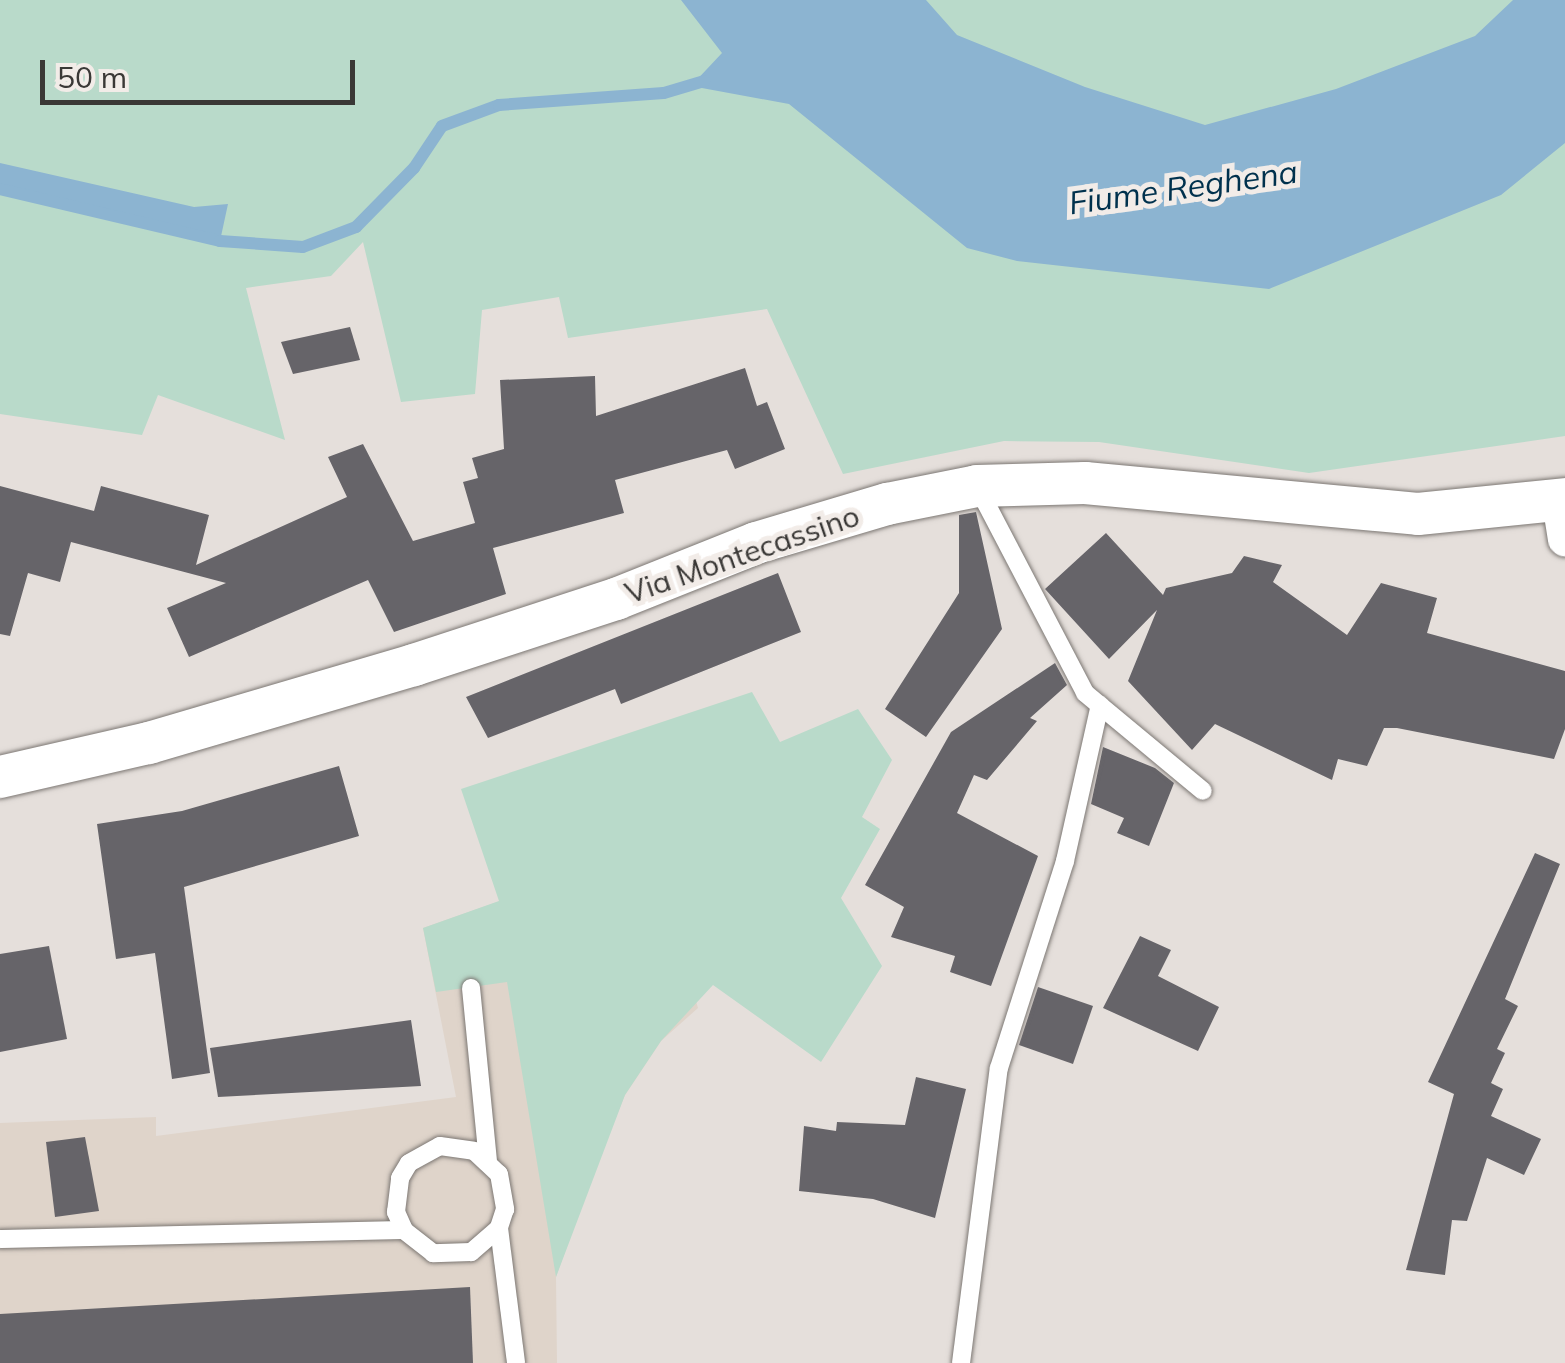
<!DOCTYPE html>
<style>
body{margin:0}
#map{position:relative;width:1565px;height:1363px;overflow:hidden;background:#e5dfdb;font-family:Mulish,sans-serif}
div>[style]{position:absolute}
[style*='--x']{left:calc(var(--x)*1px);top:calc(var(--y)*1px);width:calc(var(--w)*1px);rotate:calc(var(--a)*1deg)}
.built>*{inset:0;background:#dfd4ca}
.green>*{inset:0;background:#b9daca}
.water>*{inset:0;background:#8cb4d1}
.stream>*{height:12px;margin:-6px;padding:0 6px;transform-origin:6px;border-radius:6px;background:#8cb4d1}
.building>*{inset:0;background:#666469}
.roads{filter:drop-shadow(0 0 2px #7c7773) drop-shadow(0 0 2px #7c7773)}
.service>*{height:18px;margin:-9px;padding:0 9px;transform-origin:9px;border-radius:9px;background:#fff}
.minor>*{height:35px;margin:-17.5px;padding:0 17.5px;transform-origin:17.5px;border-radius:17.5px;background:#fff}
.tertiary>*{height:42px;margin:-21px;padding:0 21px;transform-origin:21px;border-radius:21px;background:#fff}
span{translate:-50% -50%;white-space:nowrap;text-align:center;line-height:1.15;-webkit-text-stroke:10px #f2ece8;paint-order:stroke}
.street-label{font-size:30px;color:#3a3836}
.water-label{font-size:32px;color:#00314d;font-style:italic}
.scale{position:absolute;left:40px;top:60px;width:315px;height:45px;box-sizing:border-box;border:5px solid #3a3836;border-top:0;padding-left:12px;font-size:30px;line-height:35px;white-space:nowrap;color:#3a3836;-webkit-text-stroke:8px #f2ece8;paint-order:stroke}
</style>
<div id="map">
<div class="built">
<div style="clip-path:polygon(652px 848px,698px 1008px,661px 1041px,625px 1095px,597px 1163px,556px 1277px,557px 1363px,0 1363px,0 1123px,156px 1117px,156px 1136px,456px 1097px,423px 928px)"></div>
</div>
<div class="green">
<div style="clip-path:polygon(0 0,1565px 0,1565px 436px,1309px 473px,1099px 442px,1004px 441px,843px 474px,767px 309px,568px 338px,559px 297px,482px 310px,475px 394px,401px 402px,363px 242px,331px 276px,246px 288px,285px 440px,158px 395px,142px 435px,0 414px)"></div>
<div style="clip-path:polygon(752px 692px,780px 742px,858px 709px,892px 760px,862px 817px,880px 829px,841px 898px,882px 966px,821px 1062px,713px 985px,661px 1041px,625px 1095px,556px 1277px,507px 982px,436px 992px,423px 928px,499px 901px,461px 789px)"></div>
</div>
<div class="water">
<div style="clip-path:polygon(681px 0,926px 0,957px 35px,1085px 87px,1205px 125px,1336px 89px,1475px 36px,1513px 0,1565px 0,1565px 143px,1501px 195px,1269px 289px,1017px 261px,967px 248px,789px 104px,691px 86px,722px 53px)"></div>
<div style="clip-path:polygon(0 163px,194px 207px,228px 204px,220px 241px,0 189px)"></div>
</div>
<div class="stream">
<div style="--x:0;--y:189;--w:226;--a:13.3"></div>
<div style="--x:220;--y:241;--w:83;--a:4.1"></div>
<div style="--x:303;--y:247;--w:57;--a:-20.7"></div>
<div style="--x:356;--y:227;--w:83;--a:-45.5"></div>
<div style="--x:414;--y:168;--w:50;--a:-56.3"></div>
<div style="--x:442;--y:126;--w:61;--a:-20.2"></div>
<div style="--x:499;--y:105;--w:165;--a:-4.2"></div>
<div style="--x:664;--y:93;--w:42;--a:-16.7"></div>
</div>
<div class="building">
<div style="clip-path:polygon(350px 327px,360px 360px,293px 374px,281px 342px)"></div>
<div style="clip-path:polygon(745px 368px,757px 406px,767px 402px,785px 449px,735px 469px,727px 450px,615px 480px,624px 513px,493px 548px,506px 594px,394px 632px,368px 580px,189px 657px,167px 608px,226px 583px,71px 542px,60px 582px,28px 573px,10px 636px,0 634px,0 486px,94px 511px,101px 486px,209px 515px,196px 565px,347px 497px,328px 457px,363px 444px,413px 541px,475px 523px,463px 482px,478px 478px,472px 458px,504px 449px,500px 380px,595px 376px,596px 416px)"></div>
<div style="clip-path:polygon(976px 512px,1002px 629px,926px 737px,885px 709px,959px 593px,959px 515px)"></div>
<div style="clip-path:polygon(1106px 533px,1163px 595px,1166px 588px,1232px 573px,1244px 556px,1282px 565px,1273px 582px,1347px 635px,1381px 583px,1437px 598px,1427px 633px,1565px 671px,1565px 729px,1554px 759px,1397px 728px,1384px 728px,1367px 766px,1338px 759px,1332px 780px,1215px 724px,1192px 750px,1128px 681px,1157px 610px,1109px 659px,1045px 589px)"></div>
<div style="clip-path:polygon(778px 573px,801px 632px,621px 704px,615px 689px,488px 738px,466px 697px)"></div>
<div style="clip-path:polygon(1055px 663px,1067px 685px,1030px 718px,1037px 721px,987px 780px,974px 775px,957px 813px,1038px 856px,991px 986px,950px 972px,955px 956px,891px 937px,904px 907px,865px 885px,951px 732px)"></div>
<div style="clip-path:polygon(1103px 747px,1155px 768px,1174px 783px,1149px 846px,1117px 833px,1124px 818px,1091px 804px)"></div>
<div style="clip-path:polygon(339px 766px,359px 836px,184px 887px,210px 1073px,172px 1079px,155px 953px,116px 959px,97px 824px,182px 811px)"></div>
<div style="clip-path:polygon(1535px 853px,1560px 864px,1505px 999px,1518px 1006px,1497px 1049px,1505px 1053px,1491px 1083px,1503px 1089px,1491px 1116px,1541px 1139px,1524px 1175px,1487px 1158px,1467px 1221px,1452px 1220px,1445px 1275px,1406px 1270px,1454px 1094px,1428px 1082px)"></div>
<div style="clip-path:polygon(1140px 936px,1171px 950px,1158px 976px,1219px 1007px,1198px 1051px,1103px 1008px)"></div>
<div style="clip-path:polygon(49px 946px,67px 1039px,0 1052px,0 954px)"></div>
<div style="clip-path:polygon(1038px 987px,1093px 1006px,1073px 1064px,1019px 1045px)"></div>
<div style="clip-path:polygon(411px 1020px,421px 1086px,218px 1097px,210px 1048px)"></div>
<div style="clip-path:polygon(916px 1077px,966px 1089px,935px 1218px,873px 1199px,799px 1191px,804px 1126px,836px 1131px,837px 1122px,905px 1125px)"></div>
<div style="clip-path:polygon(85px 1137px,99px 1211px,55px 1217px,46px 1142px)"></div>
<div style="clip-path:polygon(470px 1287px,473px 1363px,0 1363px,0 1314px)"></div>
</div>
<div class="roads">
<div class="service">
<div style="--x:978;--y:488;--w:231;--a:62.4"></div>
<div style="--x:1085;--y:693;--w:153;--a:39.7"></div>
<div style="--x:471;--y:988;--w:173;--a:84.4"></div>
<div style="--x:499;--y:1228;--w:37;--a:139"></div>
<div style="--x:471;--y:1252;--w:38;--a:178"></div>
<div style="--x:433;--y:1253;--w:37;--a:-142"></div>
<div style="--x:404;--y:1230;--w:20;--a:-114"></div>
<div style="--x:396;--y:1212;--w:34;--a:-83"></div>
<div style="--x:400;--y:1178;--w:17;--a:-59"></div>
<div style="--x:409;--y:1163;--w:35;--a:-29"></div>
<div style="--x:440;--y:1146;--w:34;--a:8"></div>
<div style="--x:474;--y:1151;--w:34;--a:43"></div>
<div style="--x:499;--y:1174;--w:36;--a:80"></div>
<div style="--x:505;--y:1209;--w:20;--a:108"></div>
<div style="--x:499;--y:1228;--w:136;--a:82.8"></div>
<div style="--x:0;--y:1239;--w:404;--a:-1.3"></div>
<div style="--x:961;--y:1363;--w:297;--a:-82.7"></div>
<div style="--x:999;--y:1068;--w:217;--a:-72.3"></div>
<div style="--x:1065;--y:861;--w:160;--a:-77.4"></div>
</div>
<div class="minor">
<div style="--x:1559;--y:501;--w:38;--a:81"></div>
</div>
<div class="tertiary">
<div style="--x:0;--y:777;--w:153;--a:-12.9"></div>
<div style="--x:149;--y:743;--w:276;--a:-16.4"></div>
<div style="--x:414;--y:665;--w:213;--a:-18.1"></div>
<div style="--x:616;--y:599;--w:151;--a:-21.8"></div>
<div style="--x:756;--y:543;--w:137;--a:-16.6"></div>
<div style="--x:887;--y:504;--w:92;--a:-11.3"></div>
<div style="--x:977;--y:486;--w:108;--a:-1.6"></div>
<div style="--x:1085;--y:483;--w:334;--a:5.3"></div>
<div style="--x:1418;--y:514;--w:148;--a:-5.8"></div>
</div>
</div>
<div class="street-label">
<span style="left:742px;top:554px;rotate:-19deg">Via Montecassino</span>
</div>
<div class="water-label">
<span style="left:1183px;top:187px;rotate:-8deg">Fiume Reghena</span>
</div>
<div class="scale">50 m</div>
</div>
